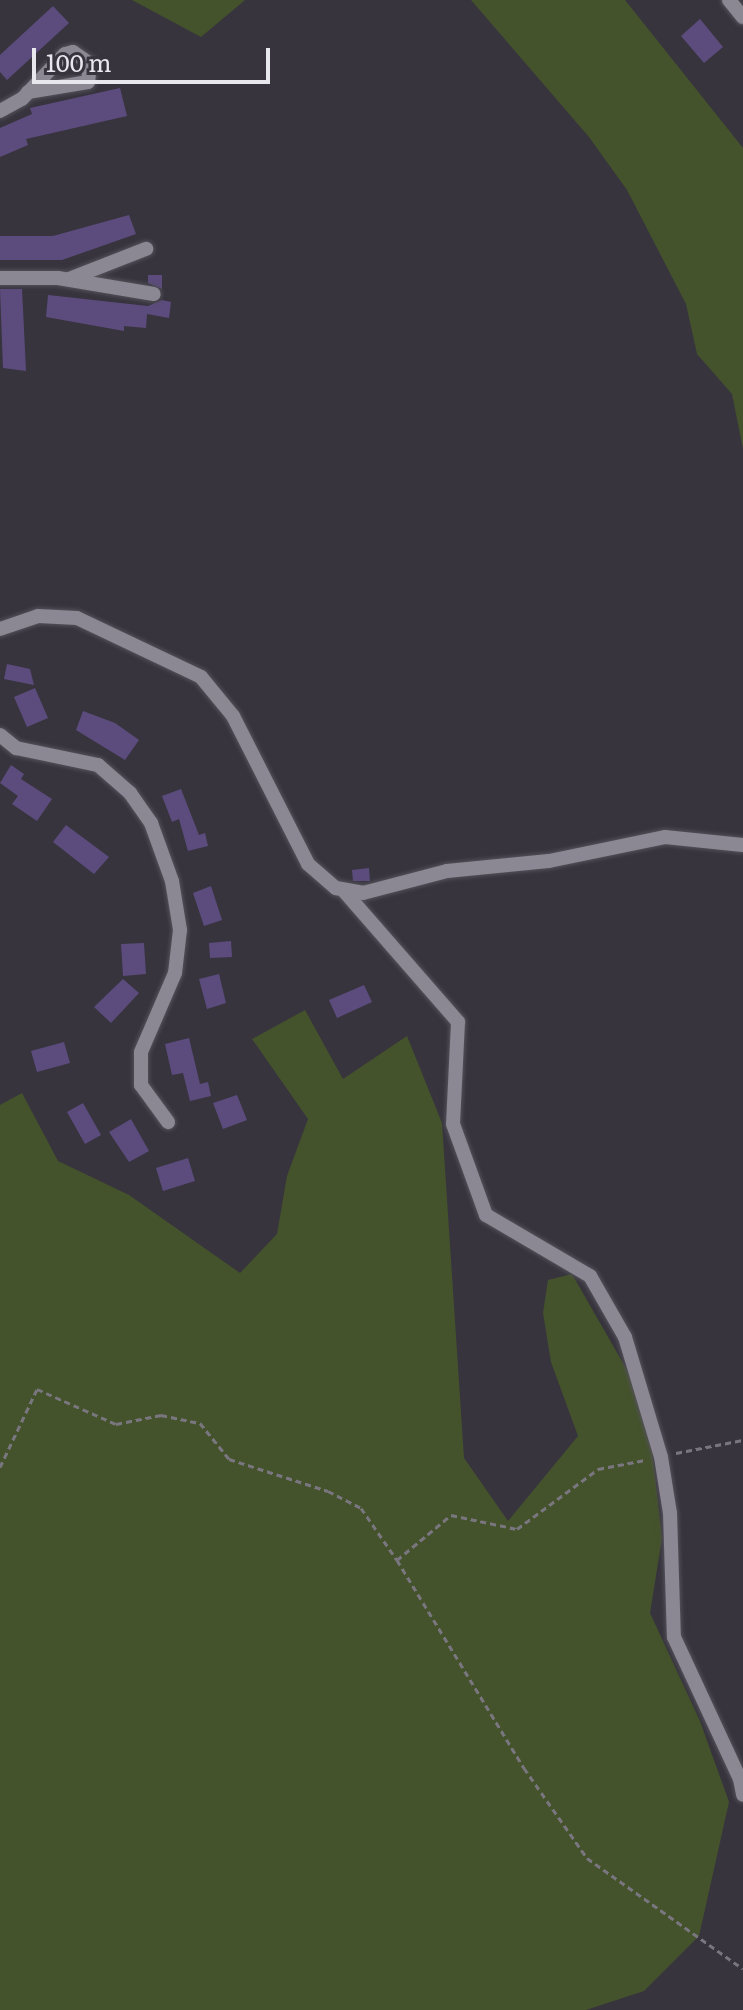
<!DOCTYPE html>
<style>
body{margin:0}
#map{position:relative;width:743px;height:2010px;overflow:hidden;background:#37343e;font-family:Literata,serif}
div>[style]{position:absolute}
[style*='--x']{left:calc(var(--x)*1px);top:calc(var(--y)*1px);width:calc(var(--w)*1px);rotate:calc(var(--a)*1deg)}
.green>*{inset:0;background:#44532b}
.building>*{inset:0;background:#5c4c7d}
.path>*{height:3px;margin-top:-1.5px;transform-origin:0;background:repeating-linear-gradient(90deg,#79767f 0 6px,transparent 0 10px)}
.roads{filter:drop-shadow(0 0 2px #535159) drop-shadow(0 0 2px #535159)}
.minor>*{height:14px;margin:-7px;padding:0 7px;transform-origin:7px;border-radius:7px;background:#8b8793}
span{translate:-50% -50%;white-space:nowrap;text-align:center;line-height:1.15;-webkit-text-stroke:7px #37343e;paint-order:stroke}
.scale{position:absolute;left:32px;top:48px;width:238px;height:36px;box-sizing:border-box;border:4px solid #e9e7ee;border-top:0;padding-left:10px;font-size:24px;line-height:28px;white-space:nowrap;color:#e9e7ee;-webkit-text-stroke:6px #37343e;paint-order:stroke}
</style>
<div id="map">
<div class="green">
<div style="clip-path:polygon(132px 0,245px 0,201px 37px)"></div>
<div style="clip-path:polygon(471px 0,625px 0,743px 148px,743px 449px,732px 394px,697px 354px,686px 304px,627px 190px,589px 137px)"></div>
<div style="clip-path:polygon(305px 1010px,343px 1079px,407px 1036px,442px 1123px,464px 1458px,508px 1521px,578px 1436px,551px 1362px,543px 1313px,548px 1280px,572px 1274px,631px 1377px,651px 1441px,662px 1538px,650px 1613px,700px 1721px,729px 1802px,699px 1936px,644px 1991px,586px 2010px,0 2010px,0 1105px,22px 1093px,58px 1161px,129px 1195px,240px 1273px,277px 1234px,287px 1176px,308px 1119px,252px 1039px)"></div>
</div>
<div class="building">
<div style="clip-path:polygon(53px 6px,69px 23px,7px 80px,0 72px,0 55px)"></div>
<div style="clip-path:polygon(700px 19px,723px 47px,704px 63px,681px 36px)"></div>
<div style="clip-path:polygon(120px 88px,127px 116px,26px 139px,28px 145px,0 157px,0 128px,32px 114px,30px 108px)"></div>
<div style="clip-path:polygon(129px 215px,136px 234px,62px 260px,0 260px,0 236px,53px 236px)"></div>
<div style="clip-path:polygon(148px 275px,162px 275px,162px 289px,148px 283px)"></div>
<div style="clip-path:polygon(0 289px,22px 289px,26px 371px,3px 368px)"></div>
<div style="clip-path:polygon(48px 295px,148px 306px,162px 300px,171px 302px,169px 318px,147px 314px,146px 328px,124px 326px,124px 331px,46px 317px)"></div>
<div style="clip-path:polygon(7px 664px,30px 669px,34px 685px,4px 679px)"></div>
<div style="clip-path:polygon(35px 688px,48px 718px,27px 727px,14px 697px)"></div>
<div style="clip-path:polygon(83px 711px,115px 723px,139px 740px,125px 760px,76px 730px)"></div>
<div style="clip-path:polygon(11px 765px,24px 774px,21px 779px,52px 799px,37px 821px,12px 804px,18px 796px,0 783px)"></div>
<div style="clip-path:polygon(181px 789px,199px 835px,205px 833px,208px 846px,188px 851px,179px 819px,172px 822px,162px 796px)"></div>
<div style="clip-path:polygon(66px 825px,109px 857px,94px 874px,53px 842px)"></div>
<div style="clip-path:polygon(369px 868px,370px 881px,353px 881px,352px 870px)"></div>
<div style="clip-path:polygon(211px 886px,222px 920px,204px 926px,193px 893px)"></div>
<div style="clip-path:polygon(231px 941px,232px 957px,210px 958px,209px 943px)"></div>
<div style="clip-path:polygon(144px 943px,146px 974px,123px 976px,121px 944px)"></div>
<div style="clip-path:polygon(219px 974px,226px 1003px,207px 1009px,199px 979px)"></div>
<div style="clip-path:polygon(123px 979px,139px 993px,111px 1023px,94px 1007px)"></div>
<div style="clip-path:polygon(364px 985px,372px 1002px,337px 1018px,329px 1000px)"></div>
<div style="clip-path:polygon(189px 1038px,200px 1084px,208px 1082px,211px 1096px,190px 1101px,183px 1073px,172px 1075px,165px 1044px)"></div>
<div style="clip-path:polygon(64px 1042px,70px 1063px,37px 1072px,31px 1051px)"></div>
<div style="clip-path:polygon(237px 1095px,247px 1120px,223px 1129px,213px 1103px)"></div>
<div style="clip-path:polygon(83px 1103px,101px 1135px,85px 1144px,67px 1112px)"></div>
<div style="clip-path:polygon(131px 1119px,149px 1151px,129px 1162px,109px 1132px)"></div>
<div style="clip-path:polygon(188px 1158px,195px 1181px,163px 1191px,156px 1168px)"></div>
</div>
<div class="path">
<div style="--x:676;--y:1453;--w:68;--a:-11"></div>
<div style="--x:0;--y:1467;--w:86;--a:-64.6"></div>
<div style="--x:37;--y:1389;--w:86;--a:23.9"></div>
<div style="--x:116;--y:1424;--w:46;--a:-11.3"></div>
<div style="--x:161;--y:1415;--w:40;--a:12"></div>
<div style="--x:200;--y:1423;--w:46;--a:51.1"></div>
<div style="--x:229;--y:1459;--w:104;--a:17.9"></div>
<div style="--x:328;--y:1491;--w:37;--a:27"></div>
<div style="--x:361;--y:1508;--w:63;--a:55.3"></div>
<div style="--x:397;--y:1560;--w:70;--a:-39.8"></div>
<div style="--x:451;--y:1515;--w:67;--a:12"></div>
<div style="--x:517;--y:1529;--w:101;--a:-36.5"></div>
<div style="--x:598;--y:1469;--w:48;--a:-10.8"></div>
<div style="--x:397;--y:1560;--w:244;--a:58.6"></div>
<div style="--x:524;--y:1768;--w:110;--a:55"></div>
<div style="--x:587;--y:1858;--w:191;--a:35.4"></div>
</div>
<div class="roads">
<div class="minor">
<div style="--x:729;--y:0;--w:22;--a:51"></div>
<div style="--x:0;--y:111;--w:25;--a:-29"></div>
<div style="--x:22;--y:99;--w:62;--a:-46.3"></div>
<div style="--x:65;--y:54;--w:8;--a:-14"></div>
<div style="--x:73;--y:52;--w:21;--a:35"></div>
<div style="--x:90;--y:64;--w:18;--a:96"></div>
<div style="--x:88;--y:82;--w:61;--a:170.5"></div>
<div style="--x:0;--y:278;--w:58;--a:0"></div>
<div style="--x:58;--y:278;--w:97;--a:9.5"></div>
<div style="--x:69;--y:279;--w:83;--a:-21.3"></div>
<div style="--x:0;--y:629;--w:40;--a:-18.9"></div>
<div style="--x:38;--y:616;--w:39;--a:3"></div>
<div style="--x:77;--y:618;--w:137;--a:25.4"></div>
<div style="--x:201;--y:677;--w:50;--a:50.6"></div>
<div style="--x:233;--y:716;--w:166;--a:63.1"></div>
<div style="--x:308;--y:864;--w:37;--a:41"></div>
<div style="--x:336;--y:888;--w:27;--a:10"></div>
<div style="--x:363;--y:893;--w:87;--a:-14.7"></div>
<div style="--x:447;--y:871;--w:102;--a:-5.6"></div>
<div style="--x:549;--y:861;--w:118;--a:-11.7"></div>
<div style="--x:665;--y:837;--w:78;--a:5.9"></div>
<div style="--x:0;--y:735;--w:21;--a:39"></div>
<div style="--x:16;--y:748;--w:84;--a:11.7"></div>
<div style="--x:98;--y:765;--w:43;--a:41.2"></div>
<div style="--x:130;--y:793;--w:37;--a:55"></div>
<div style="--x:151;--y:823;--w:62;--a:70.1"></div>
<div style="--x:172;--y:881;--w:50;--a:80.7"></div>
<div style="--x:180;--y:930;--w:43;--a:96.6"></div>
<div style="--x:175;--y:973;--w:86;--a:113.3"></div>
<div style="--x:141;--y:1052;--w:33;--a:90"></div>
<div style="--x:141;--y:1085;--w:46;--a:53.9"></div>
<div style="--x:343;--y:890;--w:175;--a:48.9"></div>
<div style="--x:458;--y:1022;--w:102;--a:92.8"></div>
<div style="--x:453;--y:1124;--w:97;--a:70.1"></div>
<div style="--x:486;--y:1215;--w:121;--a:30.4"></div>
<div style="--x:590;--y:1276;--w:70;--a:60.2"></div>
<div style="--x:625;--y:1337;--w:125;--a:73.3"></div>
<div style="--x:661;--y:1457;--w:57;--a:80.9"></div>
<div style="--x:670;--y:1513;--w:124;--a:88.2"></div>
<div style="--x:674;--y:1637;--w:157;--a:65.1"></div>
<div style="--x:740;--y:1779;--w:16;--a:79"></div>
</div>
</div>
<div class="scale">100 m</div>
</div>
